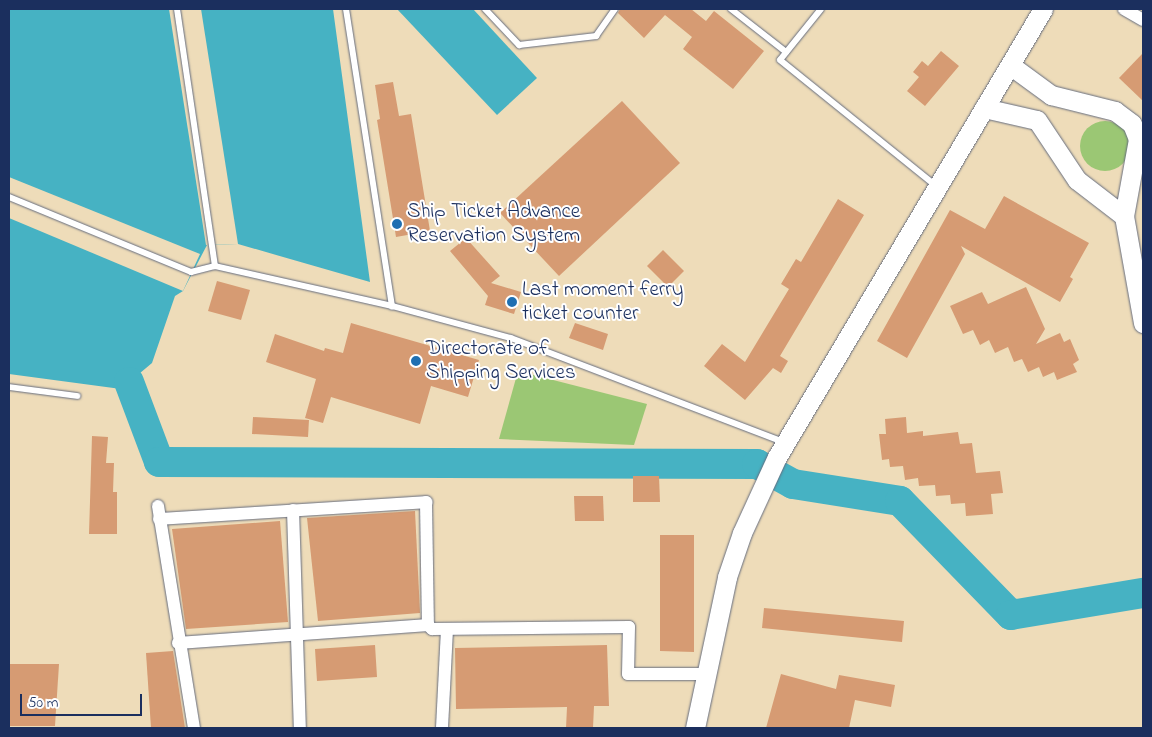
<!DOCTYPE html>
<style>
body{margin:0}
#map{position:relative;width:1152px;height:737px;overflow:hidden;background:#eedcb9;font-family:"Indie Flower",sans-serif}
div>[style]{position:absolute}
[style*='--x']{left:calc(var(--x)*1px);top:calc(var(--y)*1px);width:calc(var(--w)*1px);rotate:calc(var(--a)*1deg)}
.green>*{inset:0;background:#9bc774}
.round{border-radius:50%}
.water>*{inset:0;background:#46b2c3}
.pier>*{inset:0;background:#eedcb9}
.river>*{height:30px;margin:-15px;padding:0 15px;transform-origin:15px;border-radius:15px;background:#46b2c3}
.building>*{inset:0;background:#d69b73}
.roads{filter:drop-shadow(0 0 1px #656c7e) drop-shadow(0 0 1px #656c7e)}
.lane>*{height:6px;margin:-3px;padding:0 3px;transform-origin:3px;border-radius:3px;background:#fff}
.street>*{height:12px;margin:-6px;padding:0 6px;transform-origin:6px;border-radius:6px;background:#fff}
.secondary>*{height:19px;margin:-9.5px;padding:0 9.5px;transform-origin:9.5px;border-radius:9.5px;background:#fff}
.dots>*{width:14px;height:14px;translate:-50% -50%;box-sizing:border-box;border:2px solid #fff;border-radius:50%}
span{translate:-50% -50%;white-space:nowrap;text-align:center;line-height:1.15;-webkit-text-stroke:4px #fff;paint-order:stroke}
.poi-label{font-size:21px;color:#1b2f5e}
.left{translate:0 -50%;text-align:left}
.frame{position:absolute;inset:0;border:10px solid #1b2f5e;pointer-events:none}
.scale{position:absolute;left:20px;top:694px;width:122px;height:22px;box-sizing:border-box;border:2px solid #1b2f5e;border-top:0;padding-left:6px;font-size:15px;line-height:18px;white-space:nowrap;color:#1b2f5e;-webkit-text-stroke:4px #fff;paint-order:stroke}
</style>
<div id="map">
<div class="green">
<div class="round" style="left:1080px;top:121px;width:50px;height:50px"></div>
<div style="clip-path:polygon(518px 371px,647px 404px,634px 445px,499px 439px)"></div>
</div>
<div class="water">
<div style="clip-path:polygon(9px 9px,333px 9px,370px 282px,238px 244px,207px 245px,183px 291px,175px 296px,152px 363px,121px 389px,9px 374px)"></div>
<div style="clip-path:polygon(397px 9px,473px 9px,537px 78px,497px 115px)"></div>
</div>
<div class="pier">
<div style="clip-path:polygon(169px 9px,201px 9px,238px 244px,206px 245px)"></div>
<div style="clip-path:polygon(9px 177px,200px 254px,183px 291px,9px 218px)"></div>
</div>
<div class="river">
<div style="--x:129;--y:382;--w:85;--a:69.4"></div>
<div style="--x:159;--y:462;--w:598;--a:0.19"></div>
<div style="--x:757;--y:464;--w:41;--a:29.1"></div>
<div style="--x:793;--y:484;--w:108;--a:9"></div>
<div style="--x:900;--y:501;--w:159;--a:45.8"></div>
<div style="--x:1011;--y:615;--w:134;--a:-9.5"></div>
</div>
<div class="building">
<div style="clip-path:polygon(620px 9px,691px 9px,706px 21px,714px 11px,764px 51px,733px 89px,683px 49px,692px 37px,665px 15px,644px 38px,618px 13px)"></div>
<div style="clip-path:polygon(941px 51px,959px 66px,925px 106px,907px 91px,919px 77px,913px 72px,922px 61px,928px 66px)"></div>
<div style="clip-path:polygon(1143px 53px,1143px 101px,1119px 78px)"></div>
<div style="clip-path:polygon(393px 82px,399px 116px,411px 114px,430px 231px,396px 237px,377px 120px,380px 119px,375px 85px)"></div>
<div style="clip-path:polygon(622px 101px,680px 163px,559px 276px,500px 213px)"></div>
<div style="clip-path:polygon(1004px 196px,1089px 243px,1070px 277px,1073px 279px,1060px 302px,961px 246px,965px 254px,907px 358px,877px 341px,950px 210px,985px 229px)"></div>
<div style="clip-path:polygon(838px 199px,864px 215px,780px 356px,788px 361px,781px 373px,773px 368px,745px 400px,704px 366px,722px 344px,745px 362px,789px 289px,781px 284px,796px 259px,801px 262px)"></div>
<div style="clip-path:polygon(466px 238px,500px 276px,491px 283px,521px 292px,514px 314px,485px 305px,488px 296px,450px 251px)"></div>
<div style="clip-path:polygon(663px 250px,684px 271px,668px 287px,647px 266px)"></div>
<div style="clip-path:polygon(217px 281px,250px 290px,241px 320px,208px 311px)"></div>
<div style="clip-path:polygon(1026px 287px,1045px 329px,1036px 344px,1060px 333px,1064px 342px,1070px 339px,1079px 360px,1073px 364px,1077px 372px,1057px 380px,1054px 372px,1043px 377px,1039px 367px,1028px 372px,1022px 359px,1014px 362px,1008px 347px,995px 353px,989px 340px,980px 345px,973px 330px,963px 334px,950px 306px,982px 292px,988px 304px)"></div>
<div style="clip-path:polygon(351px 323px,479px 360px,468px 397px,431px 386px,420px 424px,331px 397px,323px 423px,305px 418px,316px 379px,266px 362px,275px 334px,324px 351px,325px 348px,343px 353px)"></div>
<div style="clip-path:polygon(575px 323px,608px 334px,603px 350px,569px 338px)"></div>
<div style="clip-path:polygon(253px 417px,309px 420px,308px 437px,252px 434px)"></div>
<div style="clip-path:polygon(906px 417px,907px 433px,923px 431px,923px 436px,958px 432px,960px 444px,972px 443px,976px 473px,1000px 471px,1003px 493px,991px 494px,993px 514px,966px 516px,965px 503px,951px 504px,950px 495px,936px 496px,935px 485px,919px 486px,918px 478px,905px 480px,903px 466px,890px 467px,889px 459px,882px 460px,879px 434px,886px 434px,885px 419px)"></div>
<div style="clip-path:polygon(92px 436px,108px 437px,106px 463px,114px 463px,113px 492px,117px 492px,117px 534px,89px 534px)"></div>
<div style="clip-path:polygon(633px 476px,659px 476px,660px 502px,633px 502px)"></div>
<div style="clip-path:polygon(574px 496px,603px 496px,604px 521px,575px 521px)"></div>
<div style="clip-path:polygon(415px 511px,420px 613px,318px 621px,307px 518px)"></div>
<div style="clip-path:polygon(280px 521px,288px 622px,186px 629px,172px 529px)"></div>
<div style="clip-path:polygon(660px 535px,694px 535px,694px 652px,660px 651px)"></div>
<div style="clip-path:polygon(764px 608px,904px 621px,902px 642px,762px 628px)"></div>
<div style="clip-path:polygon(375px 645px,377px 677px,317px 681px,315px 649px)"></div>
<div style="clip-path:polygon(607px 645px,609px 706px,594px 706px,593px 728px,566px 728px,567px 707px,456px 709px,455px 648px)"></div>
<div style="clip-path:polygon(173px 651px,185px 728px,151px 728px,146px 653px)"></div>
<div style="clip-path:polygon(9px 664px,59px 664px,55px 726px,9px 726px)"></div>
<div style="clip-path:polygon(781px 674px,836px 689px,839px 675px,895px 685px,891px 707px,855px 700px,849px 728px,766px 728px)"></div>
</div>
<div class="roads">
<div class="lane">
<div style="--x:177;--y:9;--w:260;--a:81.6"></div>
<div style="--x:346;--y:9;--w:301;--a:81.2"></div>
<div style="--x:485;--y:9;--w:50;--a:46.6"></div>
<div style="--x:519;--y:45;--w:78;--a:-6.7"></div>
<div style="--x:596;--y:36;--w:33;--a:-55"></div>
<div style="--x:731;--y:9;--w:70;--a:38"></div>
<div style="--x:821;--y:9;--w:65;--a:128.8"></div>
<div style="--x:780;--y:60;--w:201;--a:38.9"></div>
<div style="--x:9;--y:197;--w:197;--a:22.4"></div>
<div style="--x:191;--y:272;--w:25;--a:-14"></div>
<div style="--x:215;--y:266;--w:181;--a:12.7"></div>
<div style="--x:392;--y:306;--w:123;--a:15.1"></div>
<div style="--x:511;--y:338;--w:291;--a:20.9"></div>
<div style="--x:9;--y:387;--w:69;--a:7.5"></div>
</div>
<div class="street">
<div style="--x:1124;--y:9;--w:22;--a:30"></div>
<div style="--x:158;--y:506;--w:225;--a:80.8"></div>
<div style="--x:293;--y:510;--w:218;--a:88.2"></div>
<div style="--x:159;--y:519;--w:268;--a:-3.6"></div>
<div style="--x:426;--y:502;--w:123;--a:89.1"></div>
<div style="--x:178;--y:643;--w:251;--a:-4.1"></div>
<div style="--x:428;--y:625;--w:6;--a:45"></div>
<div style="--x:432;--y:629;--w:197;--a:-0.6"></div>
<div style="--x:629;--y:627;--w:47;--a:91.2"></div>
<div style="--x:628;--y:674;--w:78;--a:0"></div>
<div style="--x:442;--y:728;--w:99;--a:-87.1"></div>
</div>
<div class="secondary">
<div style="--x:1010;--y:65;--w:51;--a:36.2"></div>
<div style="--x:1051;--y:95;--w:66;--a:14"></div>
<div style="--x:1115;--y:111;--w:21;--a:37"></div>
<div style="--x:1132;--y:124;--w:16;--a:68"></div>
<div style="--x:1138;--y:139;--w:78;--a:100.3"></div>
<div style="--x:1124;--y:216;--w:109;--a:79.9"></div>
<div style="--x:984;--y:108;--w:54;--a:12.8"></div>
<div style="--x:1037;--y:120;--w:72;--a:56.3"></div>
<div style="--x:1077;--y:180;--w:59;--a:37.5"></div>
<div style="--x:695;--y:728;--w:154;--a:-78"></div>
<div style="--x:727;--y:577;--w:46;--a:-71.2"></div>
<div style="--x:742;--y:533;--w:84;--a:-65.3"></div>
<div style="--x:777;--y:457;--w:521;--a:-59.3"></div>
</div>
</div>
<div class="dots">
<div style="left:397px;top:224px;background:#1f6fb2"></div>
<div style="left:512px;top:302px;background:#1f6fb2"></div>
<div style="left:416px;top:361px;background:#1f6fb2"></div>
</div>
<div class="poi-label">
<span class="left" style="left:407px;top:224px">Ship Ticket Advance<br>Reservation System</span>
<span class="left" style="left:522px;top:302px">Last moment ferry<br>ticket counter</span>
<span class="left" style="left:426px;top:361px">Directorate of<br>Shipping Services</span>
</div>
<div class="frame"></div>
<div class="scale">50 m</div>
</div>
